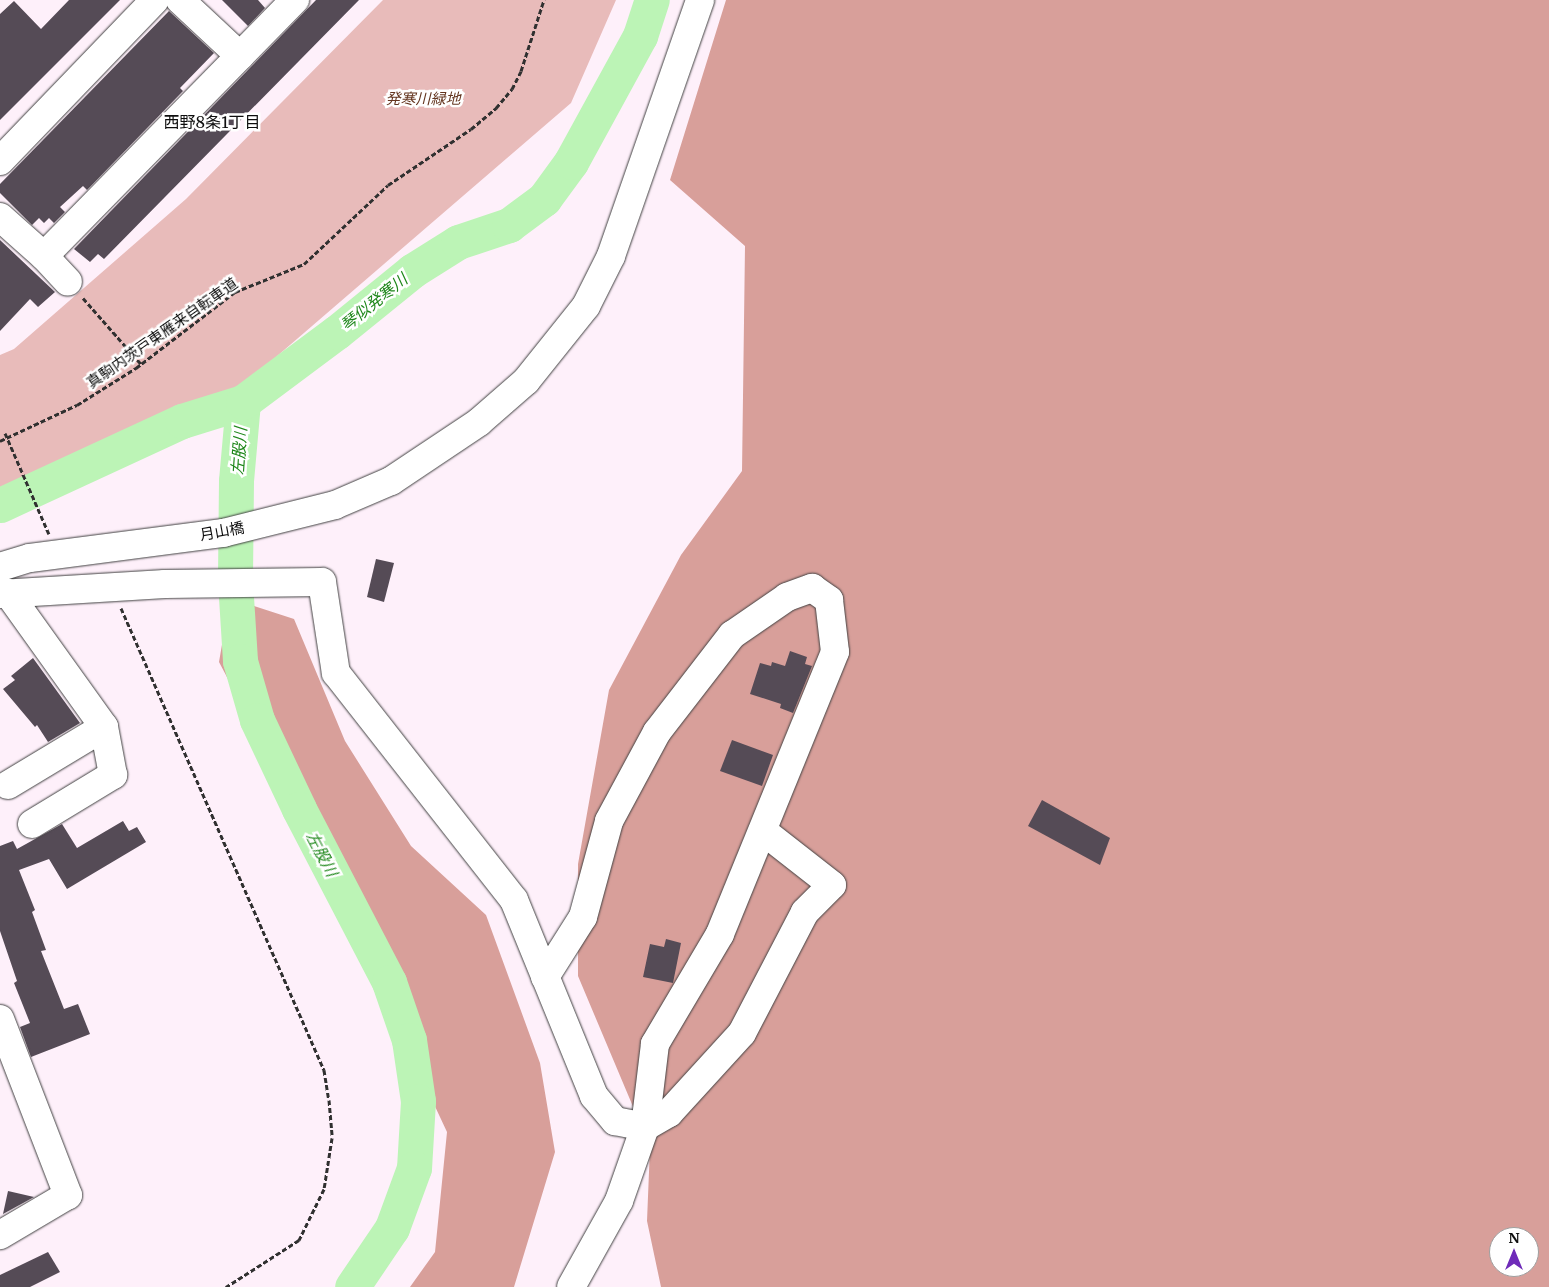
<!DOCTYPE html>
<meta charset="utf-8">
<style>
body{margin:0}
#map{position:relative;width:1549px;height:1287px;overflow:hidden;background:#fef0fa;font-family:Merriweather,"Noto Sans JP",serif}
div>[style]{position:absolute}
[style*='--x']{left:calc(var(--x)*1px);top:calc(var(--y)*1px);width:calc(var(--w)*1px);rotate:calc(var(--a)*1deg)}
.green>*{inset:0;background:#e8bbba}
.forest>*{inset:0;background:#d89f9a}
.river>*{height:35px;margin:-17.5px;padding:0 17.5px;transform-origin:17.5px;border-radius:17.5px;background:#bcf4b6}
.building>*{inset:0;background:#554b56}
.path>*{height:3px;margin-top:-1.5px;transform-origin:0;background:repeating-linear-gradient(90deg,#303030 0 5px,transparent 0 7.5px)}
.roads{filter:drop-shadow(0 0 1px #414141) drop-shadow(0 0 1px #414141)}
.minor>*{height:28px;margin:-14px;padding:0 14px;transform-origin:14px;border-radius:14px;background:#fff}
span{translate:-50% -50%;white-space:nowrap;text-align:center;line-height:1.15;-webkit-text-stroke:5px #fff;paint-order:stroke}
.park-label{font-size:15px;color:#643620;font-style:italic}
.street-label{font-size:15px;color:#0e0e0e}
.neighbourhood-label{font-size:16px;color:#0e0e0e}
.water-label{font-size:16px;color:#1e871a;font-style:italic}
.north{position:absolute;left:1489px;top:1227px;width:50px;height:50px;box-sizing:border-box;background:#fff;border:1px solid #9f9f9f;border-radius:50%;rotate:0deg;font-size:14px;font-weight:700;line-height:20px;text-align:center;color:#0e0e0e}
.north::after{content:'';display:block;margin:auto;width:18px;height:22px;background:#6f2bb9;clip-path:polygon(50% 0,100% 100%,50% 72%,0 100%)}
</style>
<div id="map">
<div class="green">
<div style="clip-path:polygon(383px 0,616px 0,571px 103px,240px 388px,0 491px,0 355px,14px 349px,186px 199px)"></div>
</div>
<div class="forest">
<div style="clip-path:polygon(evenodd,726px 0,1549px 0,1549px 1287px,661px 1287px,647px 1221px,650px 1147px,578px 976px,578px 864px,609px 690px,681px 555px,742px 471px,745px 246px,670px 180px,726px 0,1499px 1237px,1529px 1237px,1529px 1267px,1499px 1267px,1499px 1237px)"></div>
<div style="clip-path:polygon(230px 598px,294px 619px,345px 741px,411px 846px,486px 915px,540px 1063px,555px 1152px,514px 1287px,410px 1287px,435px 1252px,447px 1132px,373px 974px,340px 861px,273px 764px,219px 662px)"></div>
</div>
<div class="river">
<div style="--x:243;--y:402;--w:79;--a:95.1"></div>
<div style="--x:236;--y:481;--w:100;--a:90.6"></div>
<div style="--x:235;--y:581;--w:80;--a:86.4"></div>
<div style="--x:240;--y:661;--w:61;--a:73.9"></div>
<div style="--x:257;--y:720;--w:98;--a:64.7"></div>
<div style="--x:299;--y:809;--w:195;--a:62.5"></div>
<div style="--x:389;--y:982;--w:61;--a:71"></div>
<div style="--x:409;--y:1040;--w:62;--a:81.6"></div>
<div style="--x:418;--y:1101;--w:67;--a:93.4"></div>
<div style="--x:414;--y:1168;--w:64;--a:110.1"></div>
<div style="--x:392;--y:1228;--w:71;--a:124.1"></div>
<div style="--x:0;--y:505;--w:200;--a:-24.8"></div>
<div style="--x:182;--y:421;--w:64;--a:-17.3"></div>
<div style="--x:243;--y:402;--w:117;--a:-36.7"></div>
<div style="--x:337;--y:332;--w:97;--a:-39.1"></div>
<div style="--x:412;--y:271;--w:54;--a:-32.2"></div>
<div style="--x:458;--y:242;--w:54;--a:-18.4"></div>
<div style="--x:509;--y:225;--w:44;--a:-36.6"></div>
<div style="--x:544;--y:199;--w:46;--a:-53.9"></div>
<div style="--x:571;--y:162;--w:144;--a:-61.3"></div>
<div style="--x:640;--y:36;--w:38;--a:-72"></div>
</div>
<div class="building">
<div style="clip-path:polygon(69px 0,120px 0,0 120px,0 14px,14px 1px,41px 29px)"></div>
<div style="clip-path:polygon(222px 0,258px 0,265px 8px,248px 26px)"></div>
<div style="clip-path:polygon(316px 0,359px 0,104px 259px,98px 254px,90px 262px,74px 249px)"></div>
<div style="clip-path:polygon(169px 11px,214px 53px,180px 88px,183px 91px,87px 190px,83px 186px,60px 207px,65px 212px,54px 223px,49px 218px,44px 223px,39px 218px,32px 225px,0 193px,0 184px)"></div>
<div style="clip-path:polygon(0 240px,55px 292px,38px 307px,30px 299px,0 331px)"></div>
<div style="clip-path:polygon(376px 559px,394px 563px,384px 602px,367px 597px)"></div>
<div style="clip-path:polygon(790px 651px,807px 657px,805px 664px,812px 666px,793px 713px,780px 708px,781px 704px,750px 694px,760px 663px,771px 666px,772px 662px,785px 666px)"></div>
<div style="clip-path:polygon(33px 658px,80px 723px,48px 742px,37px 725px,35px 727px,3px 689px,15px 680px,11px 676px)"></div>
<div style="clip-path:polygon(732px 740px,773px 755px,762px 786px,720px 771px)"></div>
<div style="clip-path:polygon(1042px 800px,1110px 838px,1100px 865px,1028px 826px)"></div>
<div style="clip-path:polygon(123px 821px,129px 831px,137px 827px,146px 842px,67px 889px,49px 859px,19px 870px,35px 910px,32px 912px,46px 950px,41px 951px,64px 1009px,78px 1004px,90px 1034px,31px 1057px,20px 1027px,30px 1023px,14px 983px,17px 981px,0 931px,0 846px,13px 841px,17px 849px,62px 824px,77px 848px)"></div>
<div style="clip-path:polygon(666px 939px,681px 943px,673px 983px,643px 977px,650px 944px,664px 947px)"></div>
<div style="clip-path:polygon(8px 1191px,34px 1197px,3px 1214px)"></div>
<div style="clip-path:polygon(48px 1252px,60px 1272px,30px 1287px,0 1287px,0 1275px)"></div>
</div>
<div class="path">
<div style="--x:83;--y:298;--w:88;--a:48.7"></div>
<div style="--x:5;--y:433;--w:110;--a:66.5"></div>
<div style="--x:0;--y:441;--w:85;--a:-25.1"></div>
<div style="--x:77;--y:405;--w:70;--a:-32.1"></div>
<div style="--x:136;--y:368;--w:125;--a:-37.5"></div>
<div style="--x:235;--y:292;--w:74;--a:-22.1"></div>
<div style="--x:304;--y:264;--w:115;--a:-43.2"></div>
<div style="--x:388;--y:185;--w:100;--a:-34"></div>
<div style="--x:471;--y:129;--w:33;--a:-40"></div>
<div style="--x:496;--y:108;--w:25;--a:-50"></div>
<div style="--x:512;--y:89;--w:20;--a:-63"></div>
<div style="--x:521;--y:71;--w:75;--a:-72.1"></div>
<div style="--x:121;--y:608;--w:505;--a:66.28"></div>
<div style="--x:324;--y:1070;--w:30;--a:81"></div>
<div style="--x:329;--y:1100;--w:38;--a:85"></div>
<div style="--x:332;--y:1138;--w:52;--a:98.9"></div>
<div style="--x:324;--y:1189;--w:57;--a:116.1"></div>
<div style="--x:299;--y:1240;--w:87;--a:147.2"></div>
</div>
<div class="roads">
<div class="minor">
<div style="--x:180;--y:0;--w:82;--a:43"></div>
<div style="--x:0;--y:161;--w:223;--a:-46.1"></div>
<div style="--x:0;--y:217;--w:59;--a:41.6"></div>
<div style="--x:44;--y:256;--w:35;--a:47"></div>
<div style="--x:44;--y:256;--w:359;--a:-45.6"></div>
<div style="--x:0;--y:567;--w:31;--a:-17"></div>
<div style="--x:30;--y:558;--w:195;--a:-7.4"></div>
<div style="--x:223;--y:533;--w:115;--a:-14"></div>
<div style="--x:335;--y:505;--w:61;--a:-23.2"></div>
<div style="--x:391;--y:481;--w:106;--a:-33.8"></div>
<div style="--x:479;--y:422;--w:62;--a:-41.1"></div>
<div style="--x:526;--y:381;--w:96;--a:-51.3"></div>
<div style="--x:586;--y:306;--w:56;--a:-63.4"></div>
<div style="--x:611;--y:256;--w:271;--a:-70.8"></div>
<div style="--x:0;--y:594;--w:165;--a:-3.5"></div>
<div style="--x:165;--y:584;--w:157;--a:-0.7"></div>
<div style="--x:322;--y:582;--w:92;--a:81.3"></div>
<div style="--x:336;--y:673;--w:288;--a:51.9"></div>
<div style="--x:514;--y:900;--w:212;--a:67.8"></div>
<div style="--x:594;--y:1096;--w:33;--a:50"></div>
<div style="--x:615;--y:1121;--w:31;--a:11"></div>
<div style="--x:645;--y:1127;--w:28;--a:-30"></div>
<div style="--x:669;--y:1113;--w:108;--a:-47.6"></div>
<div style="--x:742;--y:1033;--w:136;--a:-62.5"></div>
<div style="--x:805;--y:912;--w:38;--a:-45"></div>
<div style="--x:832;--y:885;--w:88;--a:-142"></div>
<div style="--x:8;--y:785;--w:112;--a:-31.1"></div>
<div style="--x:104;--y:727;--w:165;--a:-125.6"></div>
<div style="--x:32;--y:824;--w:95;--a:-31.2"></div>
<div style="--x:113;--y:775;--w:49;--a:-100.6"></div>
<div style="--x:545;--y:977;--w:71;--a:-57.7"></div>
<div style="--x:583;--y:917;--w:99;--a:-74.8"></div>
<div style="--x:609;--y:821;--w:101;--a:-61.7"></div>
<div style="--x:657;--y:732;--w:123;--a:-52.3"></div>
<div style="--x:732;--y:635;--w:67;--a:-34.6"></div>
<div style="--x:787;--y:597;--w:27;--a:-20"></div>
<div style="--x:812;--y:588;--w:21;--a:35"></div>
<div style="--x:829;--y:600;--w:52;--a:83.4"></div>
<div style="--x:835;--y:652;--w:305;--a:112.2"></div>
<div style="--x:720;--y:934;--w:128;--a:120.6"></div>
<div style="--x:655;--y:1044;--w:84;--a:96.9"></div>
<div style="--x:645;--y:1127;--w:78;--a:109.4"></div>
<div style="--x:619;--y:1201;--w:98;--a:119.2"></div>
<div style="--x:0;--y:1019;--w:189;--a:68.9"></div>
<div style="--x:68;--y:1195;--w:79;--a:149.5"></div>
</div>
</div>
<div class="park-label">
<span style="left:423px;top:99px">発寒川緑地</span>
</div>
<div class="street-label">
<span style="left:162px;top:333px;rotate:-35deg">真駒内茨戸東雁来自転車道</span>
<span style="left:222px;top:531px;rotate:-10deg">月山橋</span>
</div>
<div class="neighbourhood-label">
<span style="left:212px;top:122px">西野8条1丁目</span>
</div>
<div class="water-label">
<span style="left:374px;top:302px;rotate:-39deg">琴似発寒川</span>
<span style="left:239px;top:451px;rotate:-86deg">左股川</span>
<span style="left:322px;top:854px;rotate:62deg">左股川</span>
</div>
<div class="north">N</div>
</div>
